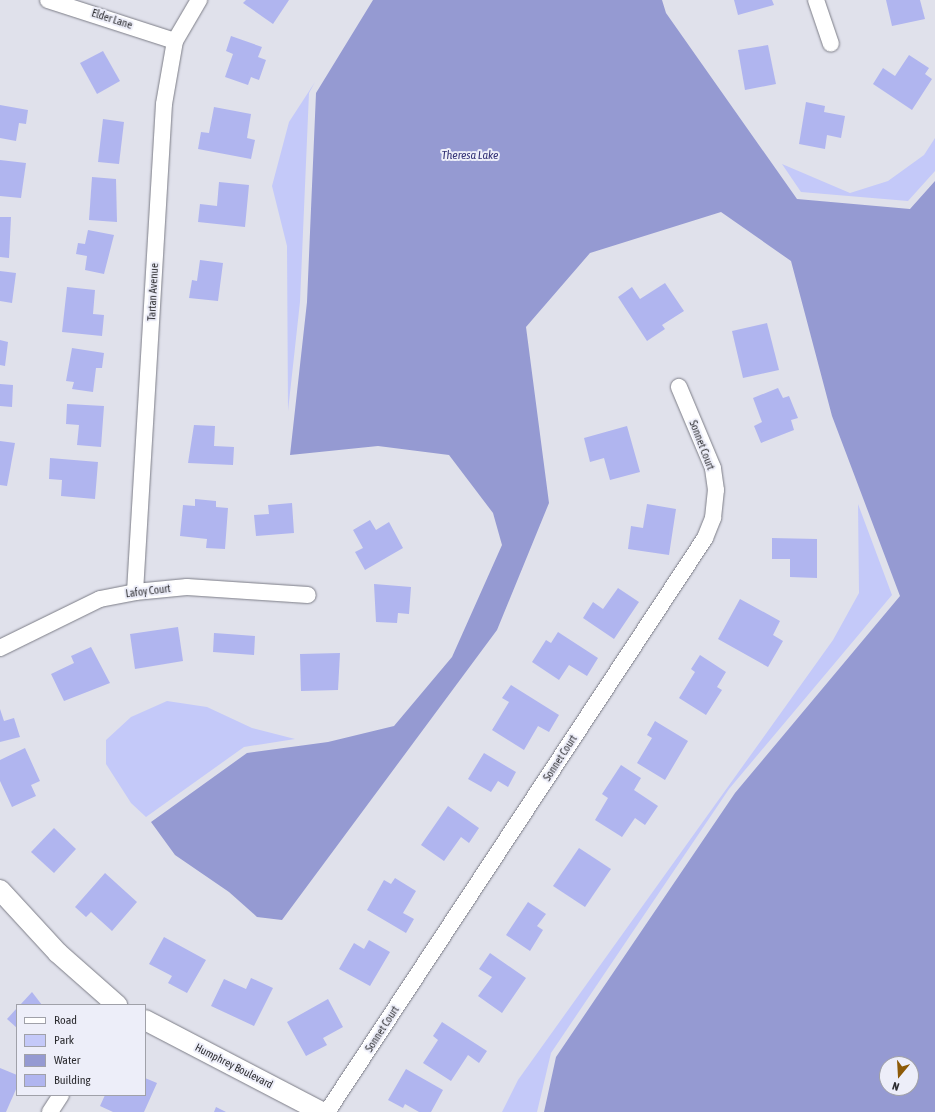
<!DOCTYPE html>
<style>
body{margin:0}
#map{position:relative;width:935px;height:1112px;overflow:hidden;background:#e0e1eb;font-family:"Asap Condensed",sans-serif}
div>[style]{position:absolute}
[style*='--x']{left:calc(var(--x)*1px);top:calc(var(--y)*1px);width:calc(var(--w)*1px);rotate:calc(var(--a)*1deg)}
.green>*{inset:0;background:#c4c9f9}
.water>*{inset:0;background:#959ad2}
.building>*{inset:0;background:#b0b5ef}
.roads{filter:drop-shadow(0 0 1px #7c7d87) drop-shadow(0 0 1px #7c7d87)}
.minor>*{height:16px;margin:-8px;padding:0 8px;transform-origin:8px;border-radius:8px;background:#fff}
.tertiary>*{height:20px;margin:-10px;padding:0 10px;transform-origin:10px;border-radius:10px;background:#fff}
span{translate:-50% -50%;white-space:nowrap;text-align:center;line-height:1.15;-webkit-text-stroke:4px #edeef9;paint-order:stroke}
.street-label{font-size:11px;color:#2d2d31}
.water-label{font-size:12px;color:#353377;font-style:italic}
.legend{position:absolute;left:16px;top:1004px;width:130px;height:92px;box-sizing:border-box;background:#edeef9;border:1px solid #a0a1a9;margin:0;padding:5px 7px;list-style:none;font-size:12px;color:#2d2d31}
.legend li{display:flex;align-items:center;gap:8px;height:20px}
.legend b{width:20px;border:1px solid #a0a1a9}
.north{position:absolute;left:879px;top:1056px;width:40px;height:40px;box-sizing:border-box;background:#edeef9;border:1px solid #a0a1a9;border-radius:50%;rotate:198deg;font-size:11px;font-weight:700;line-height:16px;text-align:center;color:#2d2d31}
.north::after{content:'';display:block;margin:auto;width:14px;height:18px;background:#8d5a08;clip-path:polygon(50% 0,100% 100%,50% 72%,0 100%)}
</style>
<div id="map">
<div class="green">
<div style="clip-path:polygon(315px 82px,309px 93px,300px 302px,288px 411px,287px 246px,272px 186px,289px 122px)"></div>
<div style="clip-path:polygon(935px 138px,935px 171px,908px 201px,801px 192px,782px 164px,850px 193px,888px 181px,924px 155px)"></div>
<div style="clip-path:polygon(858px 504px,892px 595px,729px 789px,551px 1053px,537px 1112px,502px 1112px,518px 1080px,833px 640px,859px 593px)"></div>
<div style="clip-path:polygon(167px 701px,207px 707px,252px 728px,295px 739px,244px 747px,146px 817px,131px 803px,106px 764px,106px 740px,131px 717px)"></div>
</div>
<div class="water">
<div style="clip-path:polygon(evenodd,373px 0,662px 0,666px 13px,797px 199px,910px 209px,935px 181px,935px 1112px,544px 1112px,556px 1057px,735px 793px,900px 596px,832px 416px,791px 261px,721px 212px,590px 253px,526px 327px,549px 503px,497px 630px,282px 920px,257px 917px,229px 892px,175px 855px,151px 822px,247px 753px,328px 742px,394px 726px,452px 657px,502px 545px,493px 513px,449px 455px,378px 446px,290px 455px,307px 302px,316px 93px,373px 0,887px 1064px,911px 1064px,911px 1088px,887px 1088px,887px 1064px)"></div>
</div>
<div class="building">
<div style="clip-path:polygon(246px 0,289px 0,273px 24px,243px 3px)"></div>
<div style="clip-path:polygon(734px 0,772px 0,774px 5px,738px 15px)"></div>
<div style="clip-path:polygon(886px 0,920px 0,925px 19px,892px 26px)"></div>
<div style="clip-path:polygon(231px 36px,262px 47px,258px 57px,266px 60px,259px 80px,251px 77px,248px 85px,225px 77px,233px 54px,226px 51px)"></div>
<div style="clip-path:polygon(768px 45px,776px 84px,745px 90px,738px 50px)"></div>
<div style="clip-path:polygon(103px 51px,120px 81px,97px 94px,80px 63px)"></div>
<div style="clip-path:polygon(909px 55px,929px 68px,925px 74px,932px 79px,912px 110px,873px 84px,883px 68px,895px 76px)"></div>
<div style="clip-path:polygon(806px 102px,825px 106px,824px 112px,845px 116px,841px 138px,827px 135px,825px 149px,799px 144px)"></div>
<div style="clip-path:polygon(0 105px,28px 110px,26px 124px,19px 123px,16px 141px,0 138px)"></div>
<div style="clip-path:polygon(214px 107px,251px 114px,247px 138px,255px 140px,251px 159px,198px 149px,201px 132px,209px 133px)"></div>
<div style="clip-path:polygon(103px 119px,124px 122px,119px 164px,98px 162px)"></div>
<div style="clip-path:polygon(0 160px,26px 163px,21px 198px,0 196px)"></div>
<div style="clip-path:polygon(92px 177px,116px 179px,117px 222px,89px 220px)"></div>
<div style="clip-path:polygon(219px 182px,249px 185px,245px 227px,198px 222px,200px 204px,217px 206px)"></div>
<div style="clip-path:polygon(0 217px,11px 217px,9px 258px,0 257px)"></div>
<div style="clip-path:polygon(88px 230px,114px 235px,104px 274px,85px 270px,87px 256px,76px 254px,78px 243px,85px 244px)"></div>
<div style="clip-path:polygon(200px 260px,223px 263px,218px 301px,189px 298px,192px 280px,197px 281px)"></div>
<div style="clip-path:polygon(0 271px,16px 273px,12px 303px,0 301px)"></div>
<div style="clip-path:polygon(665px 283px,684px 311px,662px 325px,665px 329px,647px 341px,618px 297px,632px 287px,640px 299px)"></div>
<div style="clip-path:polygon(67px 287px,95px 290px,93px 314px,104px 315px,102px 336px,62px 332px)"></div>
<div style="clip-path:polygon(767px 323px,779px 370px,743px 378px,732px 331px)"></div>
<div style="clip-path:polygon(0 340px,8px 342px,5px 366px,0 365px)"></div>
<div style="clip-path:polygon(72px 348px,104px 353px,102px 368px,96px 368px,93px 392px,72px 389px,74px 382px,66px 381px)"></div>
<div style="clip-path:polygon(0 384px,13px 385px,12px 407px,0 406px)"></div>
<div style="clip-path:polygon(778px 388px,783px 398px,789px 396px,798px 418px,791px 420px,794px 430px,761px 443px,754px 426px,762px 422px,753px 398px)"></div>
<div style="clip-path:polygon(67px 404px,104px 406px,101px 447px,77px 445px,79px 425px,66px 424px)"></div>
<div style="clip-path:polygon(194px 425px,215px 426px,214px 446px,234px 447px,233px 465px,188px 463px)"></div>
<div style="clip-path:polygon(627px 426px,640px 472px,610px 480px,604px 458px,590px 462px,584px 438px)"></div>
<div style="clip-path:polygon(0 441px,15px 443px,7px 486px,0 485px)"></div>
<div style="clip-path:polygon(50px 458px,98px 462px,95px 499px,61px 496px,62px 480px,49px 479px)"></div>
<div style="clip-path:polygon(195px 499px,216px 501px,216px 507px,228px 508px,225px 549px,206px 548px,207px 539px,180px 536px,183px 505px,195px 506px)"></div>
<div style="clip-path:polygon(292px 503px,294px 533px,256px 536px,254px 515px,269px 514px,268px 505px)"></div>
<div style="clip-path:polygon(647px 504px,676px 509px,669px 555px,628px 549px,631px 526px,643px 528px)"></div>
<div style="clip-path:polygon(370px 520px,376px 530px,389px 522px,403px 548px,365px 570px,355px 552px,363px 548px,353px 530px)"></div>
<div style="clip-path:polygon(772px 538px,817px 539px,817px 578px,790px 577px,790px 559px,772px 559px)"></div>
<div style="clip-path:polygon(374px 584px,411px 587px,409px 614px,398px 613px,397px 623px,376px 622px)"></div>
<div style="clip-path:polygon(618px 588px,639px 602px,614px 639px,583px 618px,593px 602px,603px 609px)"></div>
<div style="clip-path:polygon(740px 599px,780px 621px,773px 635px,783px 641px,768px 667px,718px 639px)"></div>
<div style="clip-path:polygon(178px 627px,183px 661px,135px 669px,130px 634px)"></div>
<div style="clip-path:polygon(558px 632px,598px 658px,587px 676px,569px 665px,559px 680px,532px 662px,546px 640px,551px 643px)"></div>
<div style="clip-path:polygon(214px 633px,255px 636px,254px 655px,213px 652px)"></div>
<div style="clip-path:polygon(91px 647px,110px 683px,64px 701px,51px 674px,74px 663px,71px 656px)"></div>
<div style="clip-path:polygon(340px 653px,338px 690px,301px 691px,300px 654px)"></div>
<div style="clip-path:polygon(700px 655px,726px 672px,717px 687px,722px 690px,706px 715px,679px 698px,695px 672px,691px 669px)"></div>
<div style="clip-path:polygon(511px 685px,559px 715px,549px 732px,538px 726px,524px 750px,492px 730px,509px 702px,502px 698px)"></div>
<div style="clip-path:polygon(0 709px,4px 721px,14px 718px,20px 737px,0 742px)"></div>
<div style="clip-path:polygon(655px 721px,688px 741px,665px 780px,637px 763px,652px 738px,647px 735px)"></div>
<div style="clip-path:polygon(25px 748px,40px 781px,31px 785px,36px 796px,12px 807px,0 781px,0 760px)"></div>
<div style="clip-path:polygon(484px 753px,516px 772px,508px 787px,498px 781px,491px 792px,468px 779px)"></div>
<div style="clip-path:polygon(621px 765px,641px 778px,634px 790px,658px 806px,645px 825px,635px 818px,622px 837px,595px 820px,608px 798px,602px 794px)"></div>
<div style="clip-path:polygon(448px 806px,479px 828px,469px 843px,461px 837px,444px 861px,421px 845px)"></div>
<div style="clip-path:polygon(54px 828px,76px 849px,54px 873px,31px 852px)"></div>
<div style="clip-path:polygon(579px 848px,611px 869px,585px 907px,553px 886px)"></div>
<div style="clip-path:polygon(105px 873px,137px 902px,112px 931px,91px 912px,86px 917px,75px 907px)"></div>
<div style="clip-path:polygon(395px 878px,416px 891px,403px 913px,414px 919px,406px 933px,367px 910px,384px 880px,391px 884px)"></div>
<div style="clip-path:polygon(528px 902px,546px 914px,537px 926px,543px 930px,530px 951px,506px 935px)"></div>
<div style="clip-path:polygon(164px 937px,206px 960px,187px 993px,168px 983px,172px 976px,149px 964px)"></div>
<div style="clip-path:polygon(369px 940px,390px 952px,370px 986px,339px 969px,354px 943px,364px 949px)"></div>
<div style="clip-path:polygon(490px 953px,526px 978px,502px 1013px,478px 996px,492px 977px,479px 969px)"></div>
<div style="clip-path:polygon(251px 978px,273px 988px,254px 1026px,211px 1006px,224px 979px,246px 989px)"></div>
<div style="clip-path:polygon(32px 992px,42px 1005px,20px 1005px)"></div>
<div style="clip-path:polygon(328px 999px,343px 1027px,323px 1038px,327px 1045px,306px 1056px,287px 1022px)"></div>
<div style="clip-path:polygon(17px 1008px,17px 1028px,7px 1019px)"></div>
<div style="clip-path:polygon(442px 1022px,487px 1051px,479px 1063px,468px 1055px,451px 1081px,423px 1063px,438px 1040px,433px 1036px)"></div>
<div style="clip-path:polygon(0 1068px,17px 1075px,17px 1087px,6px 1112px,0 1112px)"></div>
<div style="clip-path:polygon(406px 1069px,443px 1090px,431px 1112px,419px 1112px,405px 1104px,403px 1108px,388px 1100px)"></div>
<div style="clip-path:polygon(145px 1078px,157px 1083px,144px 1112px,113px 1112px,100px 1106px,105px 1095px,145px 1095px)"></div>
<div style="clip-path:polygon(216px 1107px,226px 1112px,214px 1112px)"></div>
</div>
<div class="roads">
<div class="minor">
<div style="--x:48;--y:0;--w:133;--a:17.9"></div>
<div style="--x:816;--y:0;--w:46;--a:71.2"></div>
<div style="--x:135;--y:592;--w:489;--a:-86.6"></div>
<div style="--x:164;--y:104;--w:64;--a:-80.1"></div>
<div style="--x:175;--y:41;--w:48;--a:-59.7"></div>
<div style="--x:0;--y:648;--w:111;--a:-26.1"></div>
<div style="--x:100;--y:599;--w:36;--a:-11"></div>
<div style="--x:135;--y:592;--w:52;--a:-5.5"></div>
<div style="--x:187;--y:587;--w:121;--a:3.8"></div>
<div style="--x:50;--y:1112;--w:20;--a:-57"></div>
<div style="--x:327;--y:1112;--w:687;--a:-56.63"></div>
<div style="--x:705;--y:538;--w:22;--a:-68"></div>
<div style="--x:713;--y:518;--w:28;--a:-84"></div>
<div style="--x:716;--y:490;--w:22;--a:-98"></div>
<div style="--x:713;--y:468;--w:88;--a:-112.8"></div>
</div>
<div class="tertiary">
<div style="--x:0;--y:890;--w:86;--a:47.4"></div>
<div style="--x:58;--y:953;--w:79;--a:41.4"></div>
<div style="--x:145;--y:1020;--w:199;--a:27.5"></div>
</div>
</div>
<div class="street-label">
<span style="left:112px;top:19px;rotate:18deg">Elder Lane</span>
<span style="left:153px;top:292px;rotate:-87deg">Tartan Avenue</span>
<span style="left:702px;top:445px;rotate:69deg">Sonnet Court</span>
<span style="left:148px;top:591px;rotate:-7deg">Lafoy Court</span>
<span style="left:560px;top:758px;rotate:-57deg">Sonnet Court</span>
<span style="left:382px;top:1029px;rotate:-57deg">Sonnet Court</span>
<span style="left:234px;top:1066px;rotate:27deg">Humphrey Boulevard</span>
</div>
<div class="water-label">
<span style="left:470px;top:156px">Theresa Lake</span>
</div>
<ul class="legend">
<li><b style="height:5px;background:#fff"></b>Road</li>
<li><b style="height:11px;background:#c4c9f9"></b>Park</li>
<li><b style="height:11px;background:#959ad2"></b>Water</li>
<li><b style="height:11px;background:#b0b5ef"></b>Building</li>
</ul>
<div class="north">N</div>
</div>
